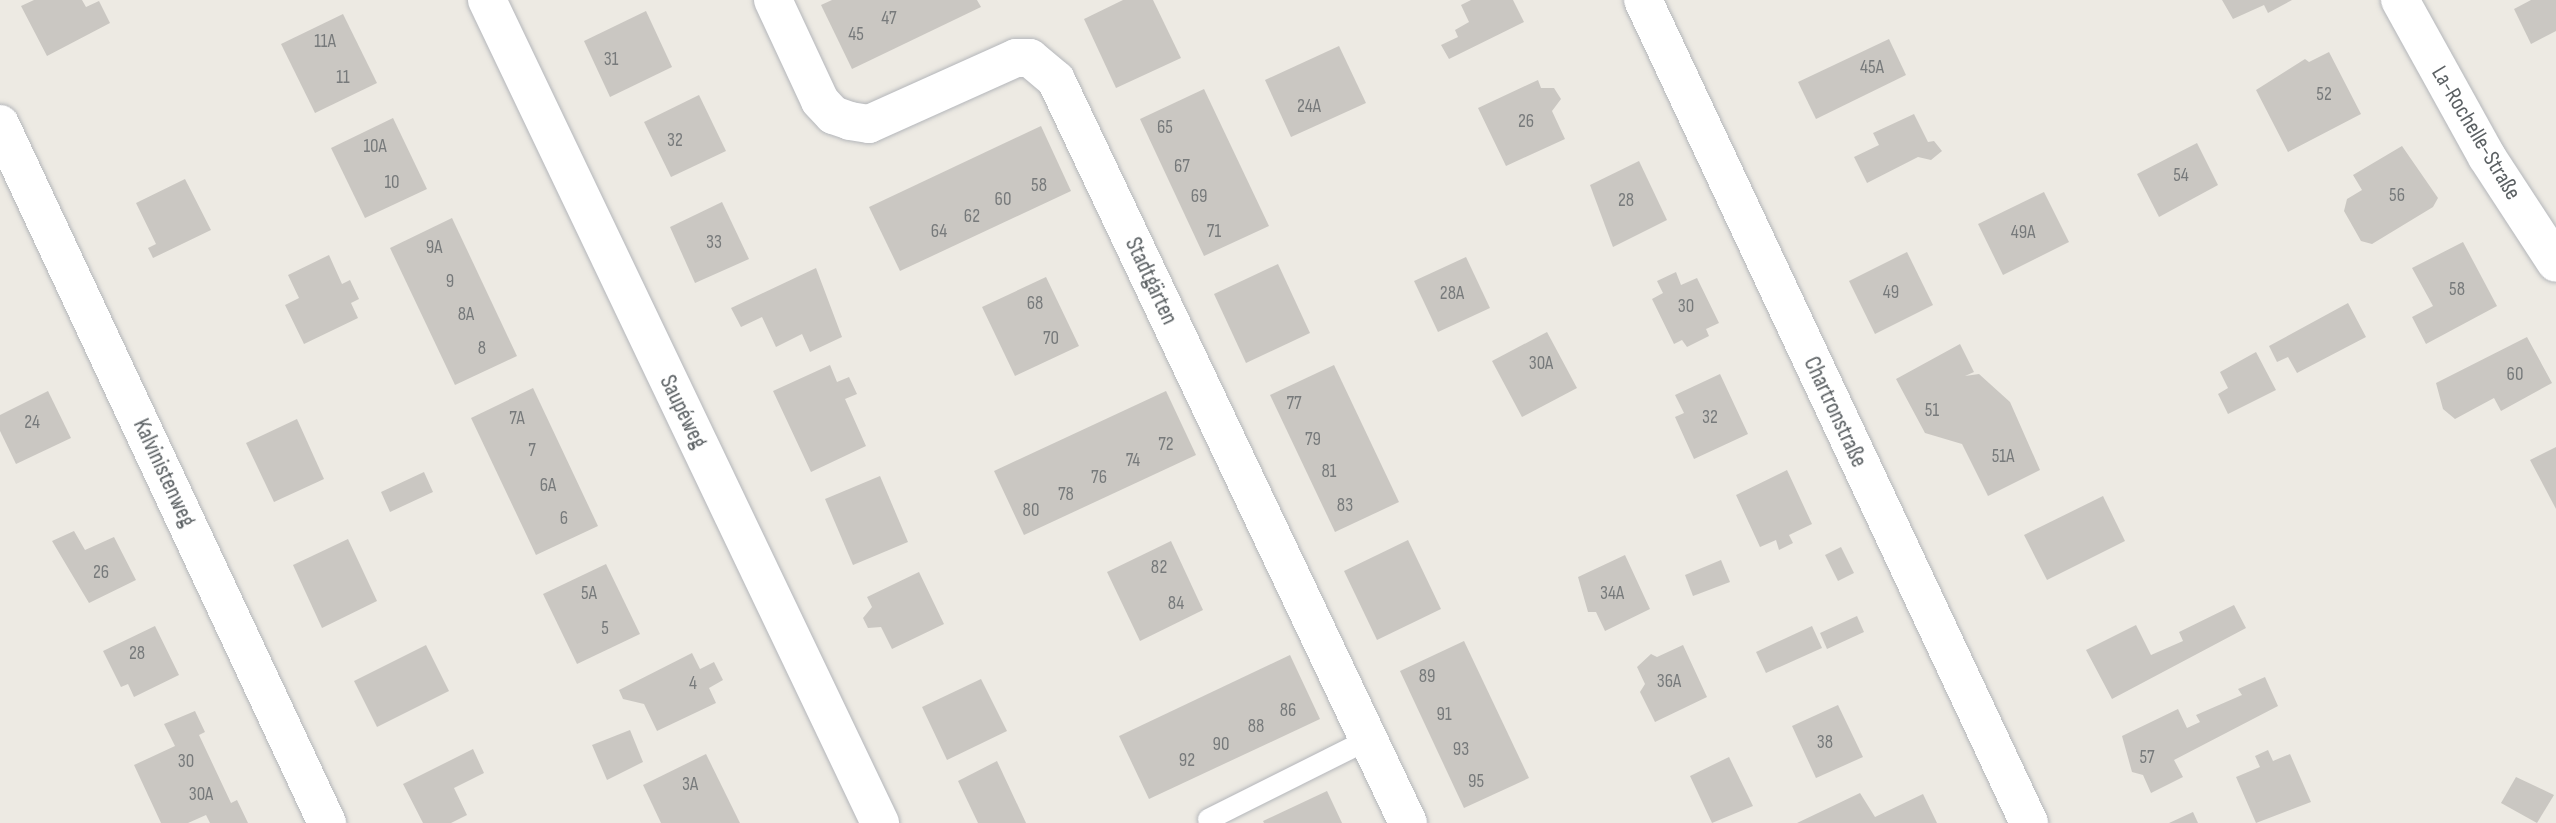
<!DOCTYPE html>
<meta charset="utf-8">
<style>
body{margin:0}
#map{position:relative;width:2556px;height:823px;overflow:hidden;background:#edeae3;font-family:"Sofia Sans Condensed",sans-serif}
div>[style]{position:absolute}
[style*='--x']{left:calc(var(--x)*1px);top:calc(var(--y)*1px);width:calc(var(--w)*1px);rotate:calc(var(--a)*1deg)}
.building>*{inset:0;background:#cac7c2}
.roads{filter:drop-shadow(0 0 2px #b4b6ba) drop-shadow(0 0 2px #b4b6ba)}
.service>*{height:21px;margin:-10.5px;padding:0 10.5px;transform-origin:10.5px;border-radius:10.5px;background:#fff}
.minor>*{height:38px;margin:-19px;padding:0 19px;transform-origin:19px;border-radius:19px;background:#fff}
span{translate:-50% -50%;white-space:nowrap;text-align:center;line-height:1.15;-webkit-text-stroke:5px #fff;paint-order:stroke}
.number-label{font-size:19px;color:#777a7b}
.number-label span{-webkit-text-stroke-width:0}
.street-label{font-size:23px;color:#5b6063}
</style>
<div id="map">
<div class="building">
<div style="clip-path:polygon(34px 0,82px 0,86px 7px,99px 1px,110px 23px,47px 56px,21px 6px)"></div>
<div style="clip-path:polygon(832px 0,977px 0,981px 7px,852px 69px,821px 5px)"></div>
<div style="clip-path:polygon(1123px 0,1153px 0,1181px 58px,1116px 88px,1084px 19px)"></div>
<div style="clip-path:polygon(1471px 0,1513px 0,1524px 22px,1449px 59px,1441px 45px,1458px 37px,1455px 30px,1469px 22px,1461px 5px)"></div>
<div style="clip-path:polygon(2222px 0,2292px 0,2268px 13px,2264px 5px,2233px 19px)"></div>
<div style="clip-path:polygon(2531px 0,2556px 0,2556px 31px,2531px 44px,2514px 9px)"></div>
<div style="clip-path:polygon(646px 11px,672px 67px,610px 97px,584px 41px)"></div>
<div style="clip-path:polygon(343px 14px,377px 83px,315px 113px,281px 44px)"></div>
<div style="clip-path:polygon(1889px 39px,1906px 75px,1816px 119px,1798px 82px)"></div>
<div style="clip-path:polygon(1339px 46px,1366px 103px,1291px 137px,1265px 80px)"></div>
<div style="clip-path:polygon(2329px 52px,2361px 114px,2288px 152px,2256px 90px,2305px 59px,2309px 62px)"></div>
<div style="clip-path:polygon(1538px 80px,1541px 88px,1554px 88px,1561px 99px,1552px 111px,1565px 139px,1506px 166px,1478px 108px)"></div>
<div style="clip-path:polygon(1204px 89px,1269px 226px,1204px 256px,1140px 119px)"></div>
<div style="clip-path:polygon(699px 95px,726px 151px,671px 177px,644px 122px)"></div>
<div style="clip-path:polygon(1914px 114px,1928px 142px,1934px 141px,1942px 151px,1931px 160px,1918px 157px,1867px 183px,1854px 157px,1879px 145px,1873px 133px)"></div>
<div style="clip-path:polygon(393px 118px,427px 189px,365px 218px,331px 148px)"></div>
<div style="clip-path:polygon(1041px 126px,1071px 191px,900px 271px,869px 207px)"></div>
<div style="clip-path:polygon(2197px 143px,2218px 185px,2159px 217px,2137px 174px)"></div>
<div style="clip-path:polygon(2402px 146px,2438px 198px,2433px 207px,2372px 244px,2361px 241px,2344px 211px,2347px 199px,2362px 190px,2353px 175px)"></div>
<div style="clip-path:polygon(1639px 161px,1667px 220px,1613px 247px,1590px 185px)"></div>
<div style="clip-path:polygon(185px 179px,211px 230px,153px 258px,148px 248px,156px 244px,136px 203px)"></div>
<div style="clip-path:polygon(2044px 192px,2069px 242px,2003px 275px,1978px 224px)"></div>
<div style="clip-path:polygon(722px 202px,749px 259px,695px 283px,670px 227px)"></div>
<div style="clip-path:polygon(452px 218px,517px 356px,455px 385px,390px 248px)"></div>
<div style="clip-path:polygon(2463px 242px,2497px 306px,2426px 344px,2412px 317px,2433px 306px,2412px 268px)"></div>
<div style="clip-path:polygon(1907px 252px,1933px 305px,1875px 334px,1849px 281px)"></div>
<div style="clip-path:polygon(329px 255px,342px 284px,350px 280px,359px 299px,351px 303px,358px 318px,304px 344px,285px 305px,299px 298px,288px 275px)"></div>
<div style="clip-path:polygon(1466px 257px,1490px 308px,1438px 332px,1414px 281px)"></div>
<div style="clip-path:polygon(1278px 264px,1310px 333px,1246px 363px,1214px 294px)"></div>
<div style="clip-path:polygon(816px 268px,842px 337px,810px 352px,802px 334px,776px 347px,762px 317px,741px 327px,731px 308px)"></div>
<div style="clip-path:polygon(1676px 272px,1681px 285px,1697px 278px,1719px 323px,1706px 329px,1709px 336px,1687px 347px,1682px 340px,1674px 344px,1652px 299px,1663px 293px,1657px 281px)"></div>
<div style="clip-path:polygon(1046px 277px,1079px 346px,1015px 376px,982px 307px)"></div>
<div style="clip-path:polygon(2348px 303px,2366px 337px,2297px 373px,2288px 357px,2277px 362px,2269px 346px)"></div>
<div style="clip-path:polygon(1547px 332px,1577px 388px,1522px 417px,1492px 361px)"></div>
<div style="clip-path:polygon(2527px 337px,2552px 383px,2501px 411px,2494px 398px,2455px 419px,2443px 409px,2436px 383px)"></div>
<div style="clip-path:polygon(1960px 344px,1974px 372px,1965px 376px,1979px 374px,2010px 402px,2040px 470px,1988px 496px,1962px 444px,1925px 433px,1896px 379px)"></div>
<div style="clip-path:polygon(2256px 352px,2276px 390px,2228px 414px,2218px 394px,2228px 388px,2220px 372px)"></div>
<div style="clip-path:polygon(830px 365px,837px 382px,849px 377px,857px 394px,845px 399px,866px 446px,811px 472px,773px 391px)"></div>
<div style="clip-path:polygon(1334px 365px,1399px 502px,1335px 532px,1270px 395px)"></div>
<div style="clip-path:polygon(1720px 374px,1748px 434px,1694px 459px,1675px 417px,1684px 413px,1675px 395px)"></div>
<div style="clip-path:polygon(533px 388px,598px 526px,536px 555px,471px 418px)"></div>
<div style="clip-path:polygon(48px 391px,71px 438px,16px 464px,0 431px,0 415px)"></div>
<div style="clip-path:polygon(1166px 391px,1196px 455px,1024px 535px,994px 471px)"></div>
<div style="clip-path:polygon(297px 419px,324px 479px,274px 502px,246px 443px)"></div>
<div style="clip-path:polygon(2556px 447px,2556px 509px,2530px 460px)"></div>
<div style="clip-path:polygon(1787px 470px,1812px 524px,1789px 535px,1793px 543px,1779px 550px,1776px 540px,1760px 547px,1736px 495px)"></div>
<div style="clip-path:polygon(424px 472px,433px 492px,390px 512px,381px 492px)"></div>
<div style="clip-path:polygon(880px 476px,908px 542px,853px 565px,825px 499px)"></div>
<div style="clip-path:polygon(2103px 496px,2125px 541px,2047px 580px,2024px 535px)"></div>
<div style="clip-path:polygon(74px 531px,85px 550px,114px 537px,136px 580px,89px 603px,52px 541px)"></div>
<div style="clip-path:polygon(348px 539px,377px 601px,322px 628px,293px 565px)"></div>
<div style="clip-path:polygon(1408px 540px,1441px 609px,1377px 640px,1344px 571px)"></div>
<div style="clip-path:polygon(1171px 541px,1203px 610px,1140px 641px,1107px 572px)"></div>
<div style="clip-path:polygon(1841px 547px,1854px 573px,1838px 581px,1825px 555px)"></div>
<div style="clip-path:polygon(1625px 555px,1650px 609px,1605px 631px,1596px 612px,1588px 612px,1578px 577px)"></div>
<div style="clip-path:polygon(1721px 560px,1730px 582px,1693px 596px,1685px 575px)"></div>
<div style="clip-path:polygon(606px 564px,640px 634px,577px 664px,543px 594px)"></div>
<div style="clip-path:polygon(919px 572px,944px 624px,892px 649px,881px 627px,868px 628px,863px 618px,872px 607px,867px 597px)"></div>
<div style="clip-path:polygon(2234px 605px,2246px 628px,2112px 699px,2086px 650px,2136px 625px,2151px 655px,2183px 641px,2179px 632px)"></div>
<div style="clip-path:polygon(1857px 616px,1864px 632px,1827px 649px,1820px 633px)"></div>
<div style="clip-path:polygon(155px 626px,179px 675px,134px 697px,128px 684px,121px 687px,103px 651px)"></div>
<div style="clip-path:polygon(1812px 626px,1822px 648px,1766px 673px,1756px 652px)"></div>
<div style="clip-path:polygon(1464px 641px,1529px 778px,1464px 808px,1400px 671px)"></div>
<div style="clip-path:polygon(426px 645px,449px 691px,377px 727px,354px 681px)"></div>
<div style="clip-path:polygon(1683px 645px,1707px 697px,1655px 722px,1640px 692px,1645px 684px,1637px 667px,1651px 654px,1657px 657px)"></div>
<div style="clip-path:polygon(692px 653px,700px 669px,714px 662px,723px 680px,709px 688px,716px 703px,657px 731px,644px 704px,623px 699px,619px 690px)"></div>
<div style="clip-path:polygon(1290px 655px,1320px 719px,1149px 799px,1119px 736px)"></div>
<div style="clip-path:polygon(2265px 677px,2278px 706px,2174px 760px,2183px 777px,2151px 793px,2143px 775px,2132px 772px,2122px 736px,2178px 709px,2187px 728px,2200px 722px,2196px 715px,2242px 695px,2238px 689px)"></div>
<div style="clip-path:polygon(981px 679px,1007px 731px,947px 760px,922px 707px)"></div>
<div style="clip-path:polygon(1838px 705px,1863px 757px,1816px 778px,1792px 726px)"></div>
<div style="clip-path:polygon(195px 711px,205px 732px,199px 735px,231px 803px,237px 800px,248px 823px,210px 823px,206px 815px,188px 823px,161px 823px,134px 765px,175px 746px,164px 724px)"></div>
<div style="clip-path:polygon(630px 730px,643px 762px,607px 780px,592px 745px)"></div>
<div style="clip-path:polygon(473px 749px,484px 773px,454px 788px,467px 815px,451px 823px,423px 823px,403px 784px)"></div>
<div style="clip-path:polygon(2268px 750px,2273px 761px,2290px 754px,2311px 802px,2256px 823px,2236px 777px,2260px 767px,2255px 756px)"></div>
<div style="clip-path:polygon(706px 754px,740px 823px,661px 823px,643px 785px)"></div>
<div style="clip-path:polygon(1729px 757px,1753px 806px,1712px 823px,1690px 776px)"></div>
<div style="clip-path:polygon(997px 761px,1026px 823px,978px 823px,958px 781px)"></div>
<div style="clip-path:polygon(2516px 777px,2554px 795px,2537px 823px,2501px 803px)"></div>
<div style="clip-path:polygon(1327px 791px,1342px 823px,1264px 823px,1263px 821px)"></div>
<div style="clip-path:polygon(1860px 793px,1875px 817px,1923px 794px,1937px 823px,1797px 823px)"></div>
<div style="clip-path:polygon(2193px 812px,2198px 823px,2169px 823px)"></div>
</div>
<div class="roads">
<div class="service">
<div style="--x:1208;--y:819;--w:179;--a:-26.6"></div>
</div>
<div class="minor">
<div style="--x:487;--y:0;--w:912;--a:64.47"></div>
<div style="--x:773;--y:0;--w:111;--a:65"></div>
<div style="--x:820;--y:101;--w:19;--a:47"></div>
<div style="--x:833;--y:115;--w:18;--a:19"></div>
<div style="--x:850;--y:121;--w:19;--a:9"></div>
<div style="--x:869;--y:124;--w:161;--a:-24.2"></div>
<div style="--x:1016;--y:58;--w:14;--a:0"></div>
<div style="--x:1030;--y:58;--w:34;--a:40"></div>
<div style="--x:1056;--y:80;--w:822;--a:64.65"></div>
<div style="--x:1643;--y:0;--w:909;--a:64.87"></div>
<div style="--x:2400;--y:0;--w:179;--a:61"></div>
<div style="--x:2487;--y:157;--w:126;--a:56.9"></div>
<div style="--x:0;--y:124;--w:772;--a:64.93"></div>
</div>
</div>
<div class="number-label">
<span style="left:889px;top:19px">47</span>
<span style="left:856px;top:35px">45</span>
<span style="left:325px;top:42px">11A</span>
<span style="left:611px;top:60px">31</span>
<span style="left:1872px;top:68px">45A</span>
<span style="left:343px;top:78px">11</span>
<span style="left:2324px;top:95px">52</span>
<span style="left:1309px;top:107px">24A</span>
<span style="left:1526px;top:122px">26</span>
<span style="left:1165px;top:128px">65</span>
<span style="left:675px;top:141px">32</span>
<span style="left:375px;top:147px">10A</span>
<span style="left:1182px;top:167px">67</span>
<span style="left:2181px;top:176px">54</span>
<span style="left:392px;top:183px">10</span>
<span style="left:1039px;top:186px">58</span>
<span style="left:2397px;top:196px">56</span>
<span style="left:1199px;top:197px">69</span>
<span style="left:1003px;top:200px">60</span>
<span style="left:1626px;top:201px">28</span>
<span style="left:972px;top:217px">62</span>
<span style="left:939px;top:232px">64</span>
<span style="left:1214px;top:232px">71</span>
<span style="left:2023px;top:233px">49A</span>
<span style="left:714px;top:243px">33</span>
<span style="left:434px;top:248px">9A</span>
<span style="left:450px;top:282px">9</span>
<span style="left:2457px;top:290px">58</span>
<span style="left:1891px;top:293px">49</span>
<span style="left:1452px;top:294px">28A</span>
<span style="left:1035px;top:304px">68</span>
<span style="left:1686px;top:307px">30</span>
<span style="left:466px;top:315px">8A</span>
<span style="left:1051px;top:339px">70</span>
<span style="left:482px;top:349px">8</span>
<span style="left:1541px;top:364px">30A</span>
<span style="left:2515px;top:375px">60</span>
<span style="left:1294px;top:404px">77</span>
<span style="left:1932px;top:411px">51</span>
<span style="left:1710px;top:418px">32</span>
<span style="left:517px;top:419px">7A</span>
<span style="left:32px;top:423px">24</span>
<span style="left:1313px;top:440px">79</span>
<span style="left:1166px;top:445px">72</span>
<span style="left:532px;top:451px">7</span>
<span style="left:2003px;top:457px">51A</span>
<span style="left:1133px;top:461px">74</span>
<span style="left:1329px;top:472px">81</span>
<span style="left:1099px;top:478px">76</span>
<span style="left:548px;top:486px">6A</span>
<span style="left:1066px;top:495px">78</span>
<span style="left:1345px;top:506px">83</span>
<span style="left:1031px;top:511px">80</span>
<span style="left:564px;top:519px">6</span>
<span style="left:1159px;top:568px">82</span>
<span style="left:101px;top:573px">26</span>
<span style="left:589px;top:594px">5A</span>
<span style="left:1612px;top:594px">34A</span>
<span style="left:1176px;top:604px">84</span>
<span style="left:605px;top:629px">5</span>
<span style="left:137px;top:654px">28</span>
<span style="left:1427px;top:677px">89</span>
<span style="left:1669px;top:682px">36A</span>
<span style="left:693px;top:684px">4</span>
<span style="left:1288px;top:711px">86</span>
<span style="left:1444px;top:715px">91</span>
<span style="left:1256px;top:727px">88</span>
<span style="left:1825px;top:743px">38</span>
<span style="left:1221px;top:745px">90</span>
<span style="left:1461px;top:750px">93</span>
<span style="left:2147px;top:758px">57</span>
<span style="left:1187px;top:761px">92</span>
<span style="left:186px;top:762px">30</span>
<span style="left:1476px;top:782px">95</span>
<span style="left:690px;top:785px">3A</span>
<span style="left:201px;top:795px">30A</span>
</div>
<div class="street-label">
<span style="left:2476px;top:133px;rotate:59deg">La-Rochelle-Straße</span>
<span style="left:1151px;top:281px;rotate:65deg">Stadtgärten</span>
<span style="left:683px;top:412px;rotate:64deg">Saupéweg</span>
<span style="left:1835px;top:412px;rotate:65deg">Chartronstraße</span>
<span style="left:164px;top:473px;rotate:65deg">Kalvinistenweg</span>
</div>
</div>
